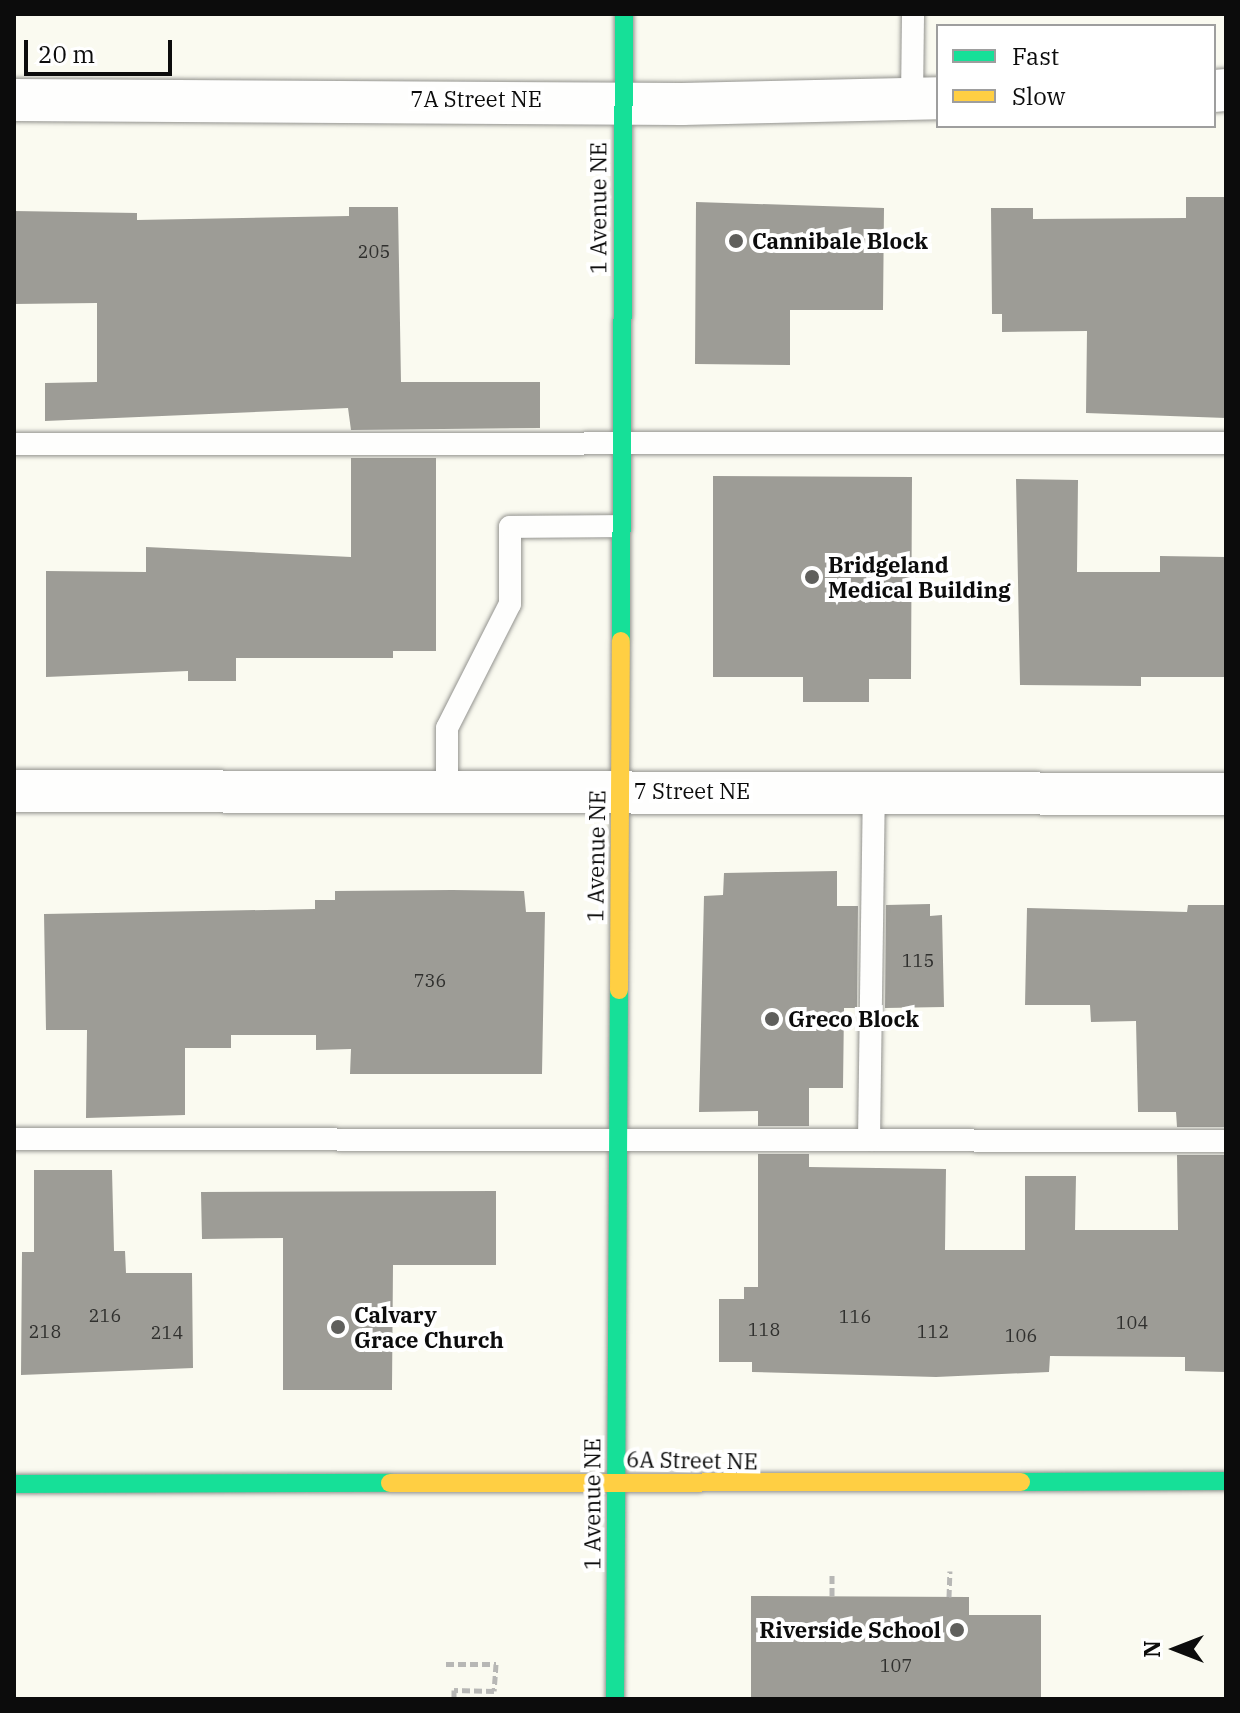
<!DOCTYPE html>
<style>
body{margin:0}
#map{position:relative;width:1240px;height:1713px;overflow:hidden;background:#fafaf0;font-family:"IBM Plex Serif",serif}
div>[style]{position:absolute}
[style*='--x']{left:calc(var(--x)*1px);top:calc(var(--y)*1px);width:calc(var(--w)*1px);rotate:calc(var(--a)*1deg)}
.building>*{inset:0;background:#9d9c96}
.path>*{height:5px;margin-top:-2.5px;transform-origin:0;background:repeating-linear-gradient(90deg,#b7b7b5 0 8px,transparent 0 12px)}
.roads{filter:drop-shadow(0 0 2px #93938f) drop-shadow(0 0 2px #93938f)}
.lane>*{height:22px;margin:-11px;padding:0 11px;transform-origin:11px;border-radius:11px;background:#fefefd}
.street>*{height:42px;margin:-21px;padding:0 21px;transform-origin:21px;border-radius:21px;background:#fefefd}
.fast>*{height:18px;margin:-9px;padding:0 9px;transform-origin:9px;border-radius:9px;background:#16e098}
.slow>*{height:18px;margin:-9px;padding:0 9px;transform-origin:9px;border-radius:9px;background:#ffcf43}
.dots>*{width:22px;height:22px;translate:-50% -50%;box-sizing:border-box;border:4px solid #fff;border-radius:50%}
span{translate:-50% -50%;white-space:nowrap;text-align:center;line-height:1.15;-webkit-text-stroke:8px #fff;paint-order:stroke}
.number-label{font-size:18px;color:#30302e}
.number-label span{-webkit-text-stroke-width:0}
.street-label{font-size:22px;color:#0c0c0c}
.poi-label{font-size:22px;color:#0c0c0c;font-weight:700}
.left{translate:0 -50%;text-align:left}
.right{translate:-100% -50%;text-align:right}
.frame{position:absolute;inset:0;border:16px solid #0c0c0c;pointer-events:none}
.legend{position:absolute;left:936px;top:24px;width:280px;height:104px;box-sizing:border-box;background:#fff;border:2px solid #9e9e9e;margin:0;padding:10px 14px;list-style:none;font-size:24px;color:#0c0c0c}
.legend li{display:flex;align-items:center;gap:16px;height:40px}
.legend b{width:40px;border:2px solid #9e9e9e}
.north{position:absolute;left:1136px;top:1609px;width:80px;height:80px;-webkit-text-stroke:6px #fff;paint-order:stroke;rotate:270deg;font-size:22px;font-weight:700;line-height:32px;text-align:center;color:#0c0c0c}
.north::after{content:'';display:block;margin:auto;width:28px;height:36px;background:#0c0c0c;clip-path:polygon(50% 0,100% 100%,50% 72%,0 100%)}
.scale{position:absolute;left:24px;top:40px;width:148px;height:36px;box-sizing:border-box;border:4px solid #0c0c0c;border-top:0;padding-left:10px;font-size:24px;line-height:28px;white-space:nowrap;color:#0c0c0c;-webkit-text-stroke:6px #fff;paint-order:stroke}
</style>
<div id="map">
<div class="building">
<div style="clip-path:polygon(1186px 197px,1226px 197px,1226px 418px,1086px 413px,1087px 331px,1002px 332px,1002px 314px,992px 314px,991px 208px,1033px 208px,1033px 219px,1186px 218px)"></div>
<div style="clip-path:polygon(696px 202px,884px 208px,883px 310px,790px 310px,790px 365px,695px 364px)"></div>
<div style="clip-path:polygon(349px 207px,398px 207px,401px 382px,540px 382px,540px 428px,351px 430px,348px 408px,45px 421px,45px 383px,97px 382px,97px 303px,14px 304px,14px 211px,137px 213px,137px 220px,349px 216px)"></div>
<div style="clip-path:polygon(351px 458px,436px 458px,436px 651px,393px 651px,393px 658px,236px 658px,236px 681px,188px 681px,188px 671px,46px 677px,46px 571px,146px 572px,146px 547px,351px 557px)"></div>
<div style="clip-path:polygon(713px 476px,912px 477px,911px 679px,869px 679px,869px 702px,803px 702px,803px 677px,713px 677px)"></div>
<div style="clip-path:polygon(1016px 479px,1078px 480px,1077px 572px,1160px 572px,1160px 556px,1226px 557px,1226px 677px,1141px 677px,1141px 686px,1020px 685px)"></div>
<div style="clip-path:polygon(837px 871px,837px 906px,858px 906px,857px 1008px,844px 1008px,843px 1088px,809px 1088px,809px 1126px,758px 1126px,758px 1111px,699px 1112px,704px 896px,723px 895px,724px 873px)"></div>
<div style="clip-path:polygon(452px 890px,524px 891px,526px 912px,545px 912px,542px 1074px,350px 1074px,351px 1049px,316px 1050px,316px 1035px,231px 1035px,231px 1048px,185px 1048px,185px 1115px,86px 1118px,87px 1030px,46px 1030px,44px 914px,315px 909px,315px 900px,335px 900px,335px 891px)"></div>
<div style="clip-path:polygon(930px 904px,930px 916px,942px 915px,944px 1007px,885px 1008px,886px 905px)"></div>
<div style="clip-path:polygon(1188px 905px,1226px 905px,1226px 1127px,1177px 1127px,1176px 1112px,1138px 1112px,1136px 1021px,1091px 1022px,1090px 1005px,1025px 1005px,1027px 908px,1187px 912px)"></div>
<div style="clip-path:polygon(758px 1154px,809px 1154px,809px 1167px,946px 1169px,945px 1250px,1025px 1250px,1025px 1176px,1076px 1176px,1075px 1230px,1178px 1230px,1177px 1155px,1226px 1155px,1226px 1372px,1185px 1371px,1185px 1357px,1050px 1356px,1049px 1372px,936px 1377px,752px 1372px,752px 1362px,719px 1362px,719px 1299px,744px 1299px,744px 1287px,758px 1287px)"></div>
<div style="clip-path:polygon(34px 1170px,112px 1170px,114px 1251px,125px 1251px,126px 1273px,192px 1273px,193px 1368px,21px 1375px,22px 1252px,34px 1252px)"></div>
<div style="clip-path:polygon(496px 1191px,496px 1265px,393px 1265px,392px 1390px,283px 1390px,283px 1238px,202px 1239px,201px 1192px)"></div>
<div style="clip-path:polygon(751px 1596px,969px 1597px,969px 1615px,1041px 1615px,1041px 1699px,751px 1699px)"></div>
</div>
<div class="path">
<div style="--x:832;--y:1575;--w:21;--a:90"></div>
<div style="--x:949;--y:1597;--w:26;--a:-88"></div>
<div style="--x:446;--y:1664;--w:50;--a:0"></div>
<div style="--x:496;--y:1664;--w:27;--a:94"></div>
<div style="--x:494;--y:1691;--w:40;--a:-178.6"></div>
<div style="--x:454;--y:1690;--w:9;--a:90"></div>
</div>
<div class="roads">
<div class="lane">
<div style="--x:912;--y:98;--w:84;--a:-89.3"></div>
<div style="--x:14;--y:444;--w:1212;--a:-0.05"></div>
<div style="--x:447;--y:789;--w:61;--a:-90"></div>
<div style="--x:447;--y:728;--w:139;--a:-63.1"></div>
<div style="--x:510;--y:604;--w:77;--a:-90"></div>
<div style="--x:510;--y:527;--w:110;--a:-0.5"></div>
<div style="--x:14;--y:1139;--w:1212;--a:0.09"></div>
<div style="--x:869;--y:1140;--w:348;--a:-89.2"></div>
</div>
<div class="street">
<div style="--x:1214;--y:91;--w:12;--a:-5"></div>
<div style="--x:14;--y:100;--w:668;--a:0.34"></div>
<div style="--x:682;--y:104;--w:256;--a:-1.3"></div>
<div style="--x:14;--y:791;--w:1212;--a:0.14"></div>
</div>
<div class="fast">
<div style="--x:621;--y:641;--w:627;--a:-89.73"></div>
<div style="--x:1021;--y:1482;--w:205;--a:-0.3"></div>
<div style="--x:14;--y:1484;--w:376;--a:-0.2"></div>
<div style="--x:615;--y:1699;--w:709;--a:-89.68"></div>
</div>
<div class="slow">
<div style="--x:619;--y:990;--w:349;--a:-89.7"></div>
<div style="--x:390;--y:1483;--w:631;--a:-0.09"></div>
</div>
</div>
<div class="dots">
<div style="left:736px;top:241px;background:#5f5f5c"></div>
<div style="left:812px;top:577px;background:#5f5f5c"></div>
<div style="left:772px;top:1019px;background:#5f5f5c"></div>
<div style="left:338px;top:1327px;background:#5f5f5c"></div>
<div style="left:957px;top:1630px;background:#5f5f5c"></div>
</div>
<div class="number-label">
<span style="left:374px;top:252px">205</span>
<span style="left:918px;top:961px">115</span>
<span style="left:430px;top:981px">736</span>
<span style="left:105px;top:1316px">216</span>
<span style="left:855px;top:1317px">116</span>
<span style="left:1132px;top:1323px">104</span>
<span style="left:764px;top:1330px">118</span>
<span style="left:45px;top:1332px">218</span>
<span style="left:933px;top:1332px">112</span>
<span style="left:167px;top:1333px">214</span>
<span style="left:1021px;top:1336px">106</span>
<span style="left:896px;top:1666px">107</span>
</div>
<div class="street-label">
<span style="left:476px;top:99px">7A Street NE</span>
<span style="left:598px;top:208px;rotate:-90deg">1 Avenue NE</span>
<span style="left:692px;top:791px">7 Street NE</span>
<span style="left:596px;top:856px;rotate:-89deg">1 Avenue NE</span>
<span style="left:692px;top:1460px;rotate:1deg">6A Street NE</span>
<span style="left:592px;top:1504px;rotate:-90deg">1 Avenue NE</span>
</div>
<div class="poi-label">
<span class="left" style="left:752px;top:241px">Cannibale Block</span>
<span class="left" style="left:828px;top:577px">Bridgeland<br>Medical Building</span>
<span class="left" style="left:788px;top:1019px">Greco Block</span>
<span class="left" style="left:354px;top:1327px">Calvary<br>Grace Church</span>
<span class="right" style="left:941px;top:1630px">Riverside School</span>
</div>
<div class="frame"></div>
<ul class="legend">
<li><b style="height:10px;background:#16e098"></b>Fast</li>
<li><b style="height:10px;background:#ffcf43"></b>Slow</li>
</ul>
<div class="north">N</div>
<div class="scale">20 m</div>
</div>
